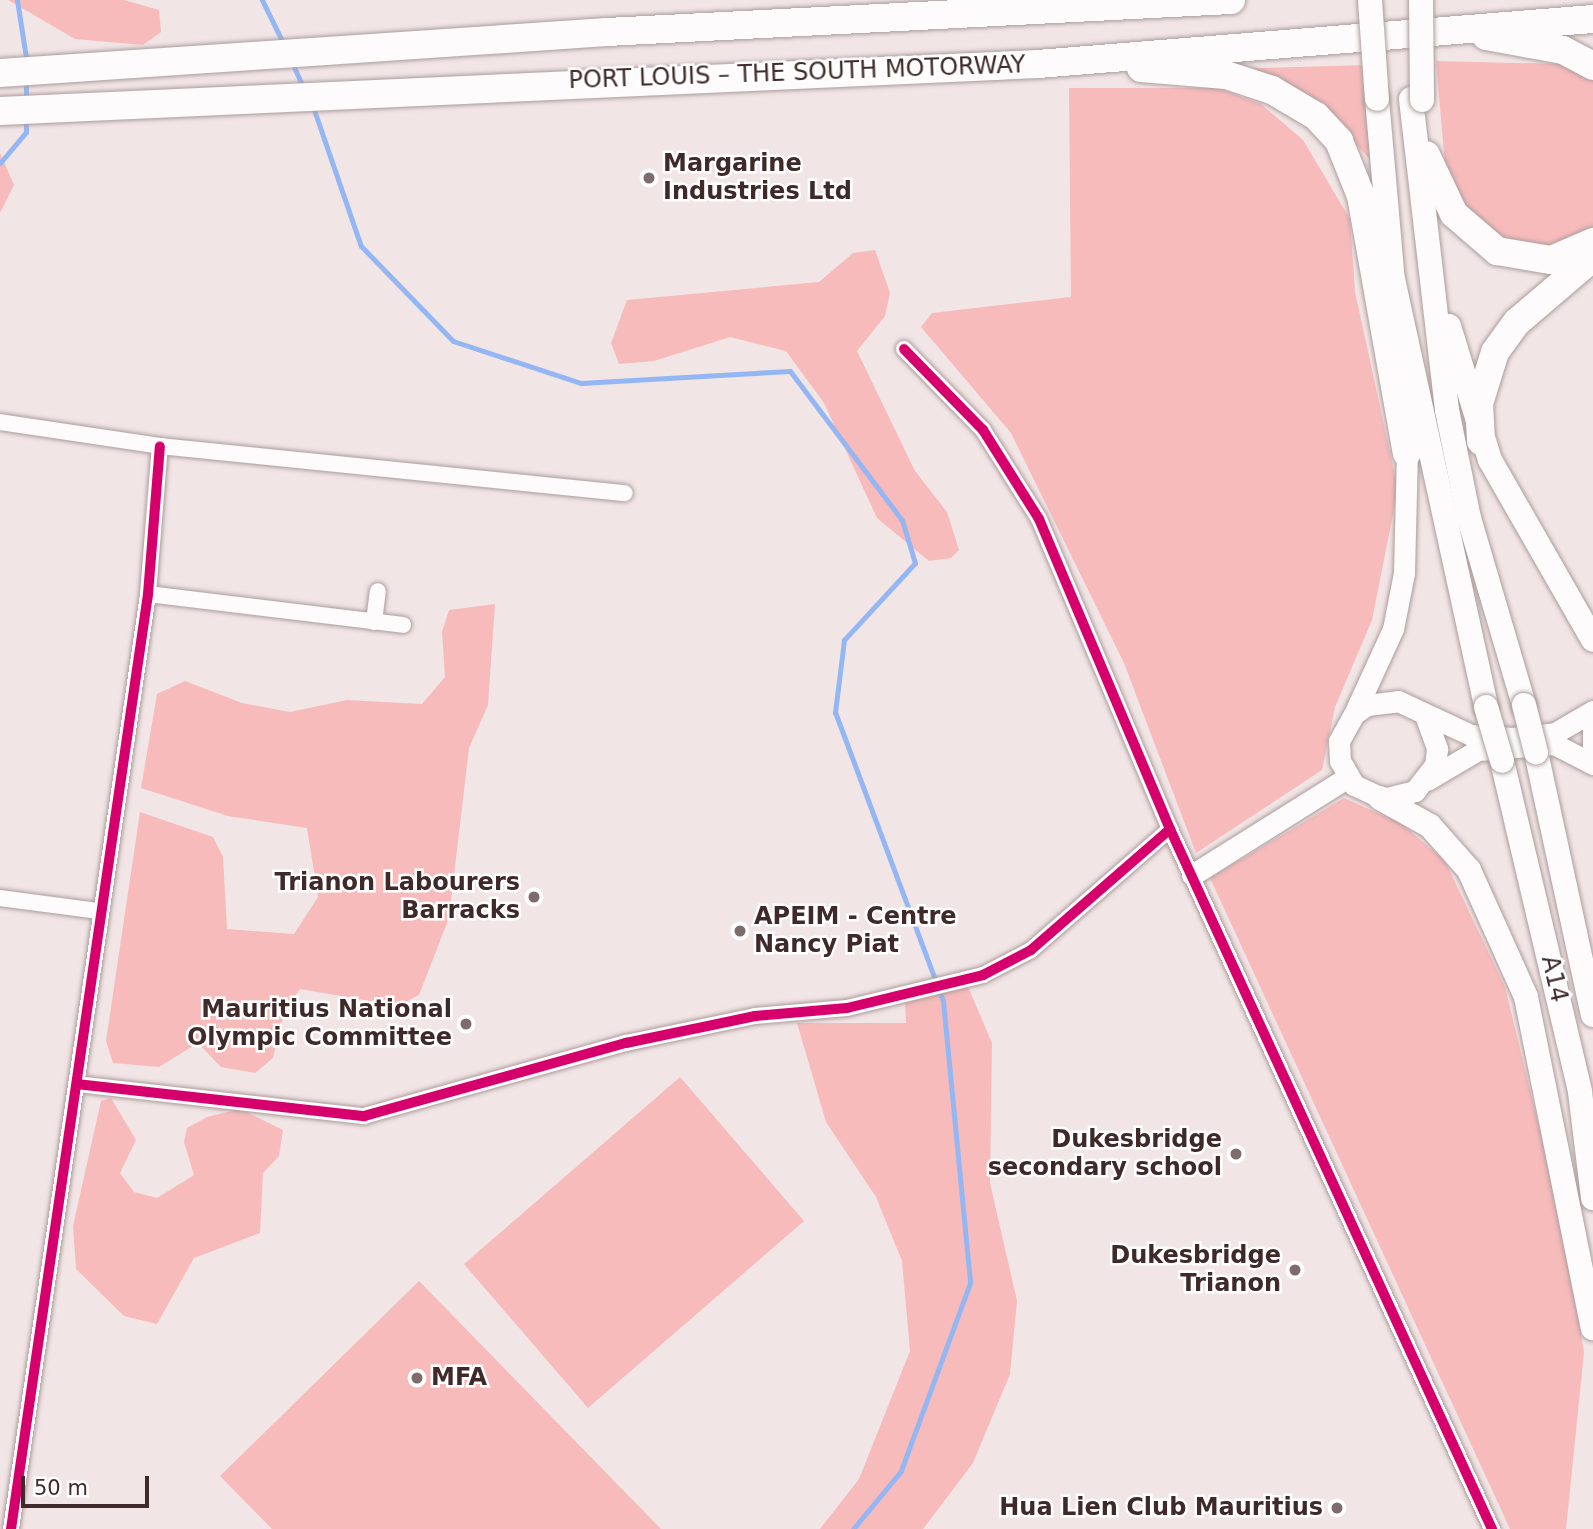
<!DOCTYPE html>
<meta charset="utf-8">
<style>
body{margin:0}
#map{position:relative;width:1593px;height:1529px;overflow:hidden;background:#f2e5e5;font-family:"DejaVu Sans",sans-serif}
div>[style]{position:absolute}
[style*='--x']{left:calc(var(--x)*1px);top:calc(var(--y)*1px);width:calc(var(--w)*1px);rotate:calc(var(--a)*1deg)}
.green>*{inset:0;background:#f7bbbc}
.stream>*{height:5px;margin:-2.5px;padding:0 2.5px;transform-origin:2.5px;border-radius:2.5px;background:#94b7f4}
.roads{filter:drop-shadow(0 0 2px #ac9d9d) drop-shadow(0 0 2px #ac9d9d)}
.street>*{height:16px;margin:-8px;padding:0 8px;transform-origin:8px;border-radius:8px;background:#fdfbfb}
.secondary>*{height:21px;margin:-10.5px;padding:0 10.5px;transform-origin:10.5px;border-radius:10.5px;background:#fdfbfb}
.primary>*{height:24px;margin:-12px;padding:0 12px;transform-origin:12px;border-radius:12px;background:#fdfbfb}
.highway>*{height:28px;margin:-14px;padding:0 14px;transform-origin:14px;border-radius:14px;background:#fdfbfb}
.bridges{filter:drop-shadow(0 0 2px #ac9d9d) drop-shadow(0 0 2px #ac9d9d)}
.primary-bridge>*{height:24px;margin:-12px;padding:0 12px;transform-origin:12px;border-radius:12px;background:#fdfbfb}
.cycleway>*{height:10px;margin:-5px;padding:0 5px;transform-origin:5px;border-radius:5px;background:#d6006c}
.dots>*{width:19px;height:19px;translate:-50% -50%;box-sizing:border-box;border:4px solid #fff;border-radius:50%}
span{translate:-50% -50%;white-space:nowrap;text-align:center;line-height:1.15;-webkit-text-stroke:5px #fff;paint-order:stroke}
.street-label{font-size:24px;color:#3f2929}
.poi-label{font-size:24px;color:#3f2929;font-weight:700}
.left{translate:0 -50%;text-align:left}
.right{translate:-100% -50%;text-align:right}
.scale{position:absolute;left:21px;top:1476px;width:128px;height:32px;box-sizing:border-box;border:4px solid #3f2929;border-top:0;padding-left:9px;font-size:21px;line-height:24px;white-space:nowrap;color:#3f2929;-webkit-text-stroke:5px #fff;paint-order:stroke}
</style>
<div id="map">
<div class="green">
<div style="clip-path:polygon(8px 0,124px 0,159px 10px,161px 32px,143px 45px,75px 39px)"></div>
<div style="clip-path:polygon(1436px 61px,1562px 64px,1593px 78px,1593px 238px,1527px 254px,1471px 227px,1446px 176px)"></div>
<div style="clip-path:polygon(1368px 65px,1384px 175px,1335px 121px,1230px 69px)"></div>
<div style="clip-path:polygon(1069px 88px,1218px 88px,1261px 104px,1303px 140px,1350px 219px,1355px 292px,1398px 489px,1372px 620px,1335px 707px,1322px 770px,1196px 853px,1124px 663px,1011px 433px,921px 327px,932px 313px,1071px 297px)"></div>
<div style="clip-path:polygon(0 153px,14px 185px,0 213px)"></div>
<div style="clip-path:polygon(875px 250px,890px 293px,885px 316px,857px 351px,915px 471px,947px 512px,959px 550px,951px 558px,929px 561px,877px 518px,824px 403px,786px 351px,730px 337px,654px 361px,619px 364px,611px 343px,627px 300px,819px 282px,853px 253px)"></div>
<div style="clip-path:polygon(495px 604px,488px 705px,469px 748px,449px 918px,419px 995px,398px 1006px,300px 989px,285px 1010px,273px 1058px,255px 1073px,221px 1067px,198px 1043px,159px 1067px,113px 1063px,106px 1041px,140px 812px,213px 837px,223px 857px,227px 929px,294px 934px,318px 897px,307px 828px,228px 816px,141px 788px,157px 694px,185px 681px,242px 703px,290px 712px,347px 700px,422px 704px,445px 677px,442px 632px,449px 610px)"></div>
<div style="clip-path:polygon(1344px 798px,1402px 824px,1445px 861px,1505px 987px,1561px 1217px,1584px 1352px,1566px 1529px,1510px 1529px,1210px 878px)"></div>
<div style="clip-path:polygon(966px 982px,992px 1043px,990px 1183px,1017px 1301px,1010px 1374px,973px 1463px,923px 1529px,820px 1529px,859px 1479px,910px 1351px,902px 1261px,876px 1197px,826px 1122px,797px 1023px,906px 1023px,905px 1001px)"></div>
<div style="clip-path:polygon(680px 1077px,804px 1221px,588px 1408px,464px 1264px)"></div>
<div style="clip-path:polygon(111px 1098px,136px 1140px,120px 1173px,134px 1192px,157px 1198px,194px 1175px,184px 1142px,187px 1128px,207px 1117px,240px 1109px,283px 1130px,279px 1156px,263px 1173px,260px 1233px,194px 1258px,157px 1324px,124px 1316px,76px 1269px,73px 1226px,101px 1101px)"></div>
<div style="clip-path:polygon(419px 1281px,661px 1529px,272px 1529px,220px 1476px)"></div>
</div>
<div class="stream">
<div style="--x:17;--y:0;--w:65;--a:81.1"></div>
<div style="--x:262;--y:0;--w:50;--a:63.9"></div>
<div style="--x:292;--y:63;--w:29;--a:65"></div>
<div style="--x:26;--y:102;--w:21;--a:-90"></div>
<div style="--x:312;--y:104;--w:150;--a:71"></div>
<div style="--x:361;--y:246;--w:132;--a:45.9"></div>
<div style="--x:453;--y:341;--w:135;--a:18.2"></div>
<div style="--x:581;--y:383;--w:209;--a:-3.3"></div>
<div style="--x:790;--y:371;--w:186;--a:53.1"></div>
<div style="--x:902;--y:520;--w:45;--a:73.2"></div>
<div style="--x:915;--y:563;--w:105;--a:132.7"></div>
<div style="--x:844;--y:640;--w:73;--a:97.1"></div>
<div style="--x:835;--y:712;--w:309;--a:69.5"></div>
<div style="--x:943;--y:1001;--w:283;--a:84.5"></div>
<div style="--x:970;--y:1283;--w:200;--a:110.2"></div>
<div style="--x:901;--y:1471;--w:75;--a:129.6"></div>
<div style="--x:0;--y:163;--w:40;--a:-50"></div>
<div style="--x:26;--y:132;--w:13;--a:-90"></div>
</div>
<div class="roads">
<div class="street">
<div style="--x:904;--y:349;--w:113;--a:45.7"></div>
<div style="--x:983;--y:430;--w:105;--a:57.8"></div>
<div style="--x:1039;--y:519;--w:337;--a:67.1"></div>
<div style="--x:1170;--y:829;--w:771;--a:65.3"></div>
<div style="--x:0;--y:422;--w:162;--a:8.5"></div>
<div style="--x:160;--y:446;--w:467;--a:5.8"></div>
<div style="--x:148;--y:594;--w:257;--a:6.9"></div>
<div style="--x:374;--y:622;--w:31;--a:-83"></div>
<div style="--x:0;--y:898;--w:100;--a:7.5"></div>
<div style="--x:77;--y:1084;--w:289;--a:6.4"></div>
<div style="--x:364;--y:1116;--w:272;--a:-15.6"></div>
<div style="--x:626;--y:1043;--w:132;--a:-11.8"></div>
<div style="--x:755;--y:1016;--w:92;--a:-5"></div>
<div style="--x:847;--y:1008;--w:140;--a:-13.6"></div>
<div style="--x:983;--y:975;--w:54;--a:-27.5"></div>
<div style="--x:1031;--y:950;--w:184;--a:-41"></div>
<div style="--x:11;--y:1529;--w:945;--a:-81.66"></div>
<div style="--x:148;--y:594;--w:148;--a:-85.4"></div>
</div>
<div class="secondary">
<div style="--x:1354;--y:714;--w:94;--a:-65.4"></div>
<div style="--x:1393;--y:629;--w:57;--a:-78.9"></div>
<div style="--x:1404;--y:573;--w:120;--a:-88.6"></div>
<div style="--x:1426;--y:718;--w:33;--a:70"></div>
<div style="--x:1437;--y:749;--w:16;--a:97"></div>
<div style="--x:1435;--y:765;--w:33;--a:128"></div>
<div style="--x:1415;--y:791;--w:32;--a:166"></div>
<div style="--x:1384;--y:799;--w:33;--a:-155"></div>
<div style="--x:1354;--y:785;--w:28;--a:-120"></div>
<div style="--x:1340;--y:761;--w:20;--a:-93"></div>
<div style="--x:1339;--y:741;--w:31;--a:-61"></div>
<div style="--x:1354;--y:714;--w:16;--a:-35"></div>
<div style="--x:1367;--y:705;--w:31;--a:-7"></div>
<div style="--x:1398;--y:701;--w:81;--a:25"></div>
<div style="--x:1471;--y:735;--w:41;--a:4.2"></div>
<div style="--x:1512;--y:738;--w:43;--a:-6.6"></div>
<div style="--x:1555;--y:733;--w:44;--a:-30.1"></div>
<div style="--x:1593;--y:718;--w:37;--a:90"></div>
<div style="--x:1427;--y:780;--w:59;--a:-30.5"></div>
<div style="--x:1478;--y:750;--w:76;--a:-4.5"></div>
<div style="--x:1554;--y:744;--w:44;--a:27.1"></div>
<div style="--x:1192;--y:875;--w:184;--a:-32.1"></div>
</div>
<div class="primary">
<div style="--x:1377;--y:99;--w:195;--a:85"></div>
<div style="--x:1411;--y:99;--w:313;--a:83.4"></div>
<div style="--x:1447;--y:410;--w:110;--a:78.5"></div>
<div style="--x:1469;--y:518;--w:195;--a:73.6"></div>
<div style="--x:1393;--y:279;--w:438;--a:77.7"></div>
<div style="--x:1449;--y:326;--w:140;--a:73"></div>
<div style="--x:1490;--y:460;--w:207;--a:60.2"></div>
<div style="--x:1536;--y:752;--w:269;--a:77.8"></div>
<div style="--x:1502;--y:761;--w:340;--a:76.7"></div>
<div style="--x:1580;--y:1092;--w:107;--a:83"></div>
<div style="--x:1380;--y:798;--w:57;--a:29.2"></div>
<div style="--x:1430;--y:826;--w:59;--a:48.4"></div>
<div style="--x:1469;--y:870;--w:139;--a:65.8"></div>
<div style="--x:1526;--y:997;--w:338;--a:78.6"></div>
</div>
<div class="highway">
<div style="--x:1486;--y:36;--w:78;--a:10.3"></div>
<div style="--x:1563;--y:50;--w:34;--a:28"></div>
<div style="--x:1141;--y:68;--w:85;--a:4.7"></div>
<div style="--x:1226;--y:75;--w:48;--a:18.1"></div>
<div style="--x:1272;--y:90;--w:51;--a:30.6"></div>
<div style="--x:1316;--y:116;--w:34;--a:47"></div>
<div style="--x:1339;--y:141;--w:59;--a:68.2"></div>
<div style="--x:1361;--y:196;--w:261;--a:79.9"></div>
<div style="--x:0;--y:73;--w:608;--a:-3.86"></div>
<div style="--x:607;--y:32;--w:625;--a:-2.94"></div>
<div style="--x:0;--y:111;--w:1039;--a:-2.59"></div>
<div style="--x:1038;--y:64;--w:557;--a:-4.64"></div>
<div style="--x:1426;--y:155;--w:65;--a:64.6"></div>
<div style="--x:1454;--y:214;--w:57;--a:40.7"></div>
<div style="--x:1497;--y:251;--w:55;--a:9.5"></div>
<div style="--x:1551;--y:260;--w:46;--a:-23.2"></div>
<div style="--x:1481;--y:441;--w:37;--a:-93"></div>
<div style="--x:1479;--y:404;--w:54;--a:-72.9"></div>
<div style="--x:1495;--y:352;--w:37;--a:-54"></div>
<div style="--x:1517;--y:322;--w:100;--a:-40.5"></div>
</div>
</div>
<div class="bridges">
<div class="primary-bridge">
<div style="--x:1370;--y:0;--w:99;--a:86"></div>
<div style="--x:1421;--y:0;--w:100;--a:89.4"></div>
<div style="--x:1524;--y:705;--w:49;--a:75.7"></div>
<div style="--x:1486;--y:707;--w:56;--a:73.5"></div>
</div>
</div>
<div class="cycleway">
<div style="--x:904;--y:349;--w:113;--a:45.7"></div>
<div style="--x:983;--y:430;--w:105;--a:57.8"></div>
<div style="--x:1039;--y:519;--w:337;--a:67.1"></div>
<div style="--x:1170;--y:829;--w:771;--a:65.3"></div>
<div style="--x:77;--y:1084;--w:289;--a:6.4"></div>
<div style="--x:364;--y:1116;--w:272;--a:-15.6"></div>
<div style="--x:626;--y:1043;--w:132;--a:-11.8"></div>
<div style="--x:755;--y:1016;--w:92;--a:-5"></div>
<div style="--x:847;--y:1008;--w:140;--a:-13.6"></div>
<div style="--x:983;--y:975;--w:54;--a:-27.5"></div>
<div style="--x:1031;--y:950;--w:184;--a:-41"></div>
<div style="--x:11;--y:1529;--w:945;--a:-81.66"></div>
<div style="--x:148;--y:594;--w:148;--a:-85.4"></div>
</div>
<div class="dots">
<div style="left:649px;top:178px;background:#7e6b6b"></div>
<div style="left:534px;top:897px;background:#7e6b6b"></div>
<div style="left:740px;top:931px;background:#7e6b6b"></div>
<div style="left:466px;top:1024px;background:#7e6b6b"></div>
<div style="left:1236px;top:1154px;background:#7e6b6b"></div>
<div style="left:1295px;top:1270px;background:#7e6b6b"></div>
<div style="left:417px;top:1378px;background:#7e6b6b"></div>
<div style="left:1337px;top:1508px;background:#7e6b6b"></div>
</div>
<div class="street-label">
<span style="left:797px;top:73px;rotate:-2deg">PORT LOUIS – THE SOUTH MOTORWAY</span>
<span style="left:1554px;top:979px;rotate:77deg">A14</span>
</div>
<div class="poi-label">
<span class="left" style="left:663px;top:178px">Margarine<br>Industries Ltd</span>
<span class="right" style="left:520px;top:897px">Trianon Labourers<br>Barracks</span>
<span class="left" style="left:754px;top:931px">APEIM - Centre<br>Nancy Piat</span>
<span class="right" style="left:452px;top:1024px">Mauritius National<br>Olympic Committee</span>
<span class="right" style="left:1222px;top:1154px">Dukesbridge<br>secondary school</span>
<span class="right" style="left:1281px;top:1270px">Dukesbridge<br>Trianon</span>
<span class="left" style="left:431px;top:1378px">MFA</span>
<span class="right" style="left:1323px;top:1508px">Hua Lien Club Mauritius</span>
</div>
<div class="scale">50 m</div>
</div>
